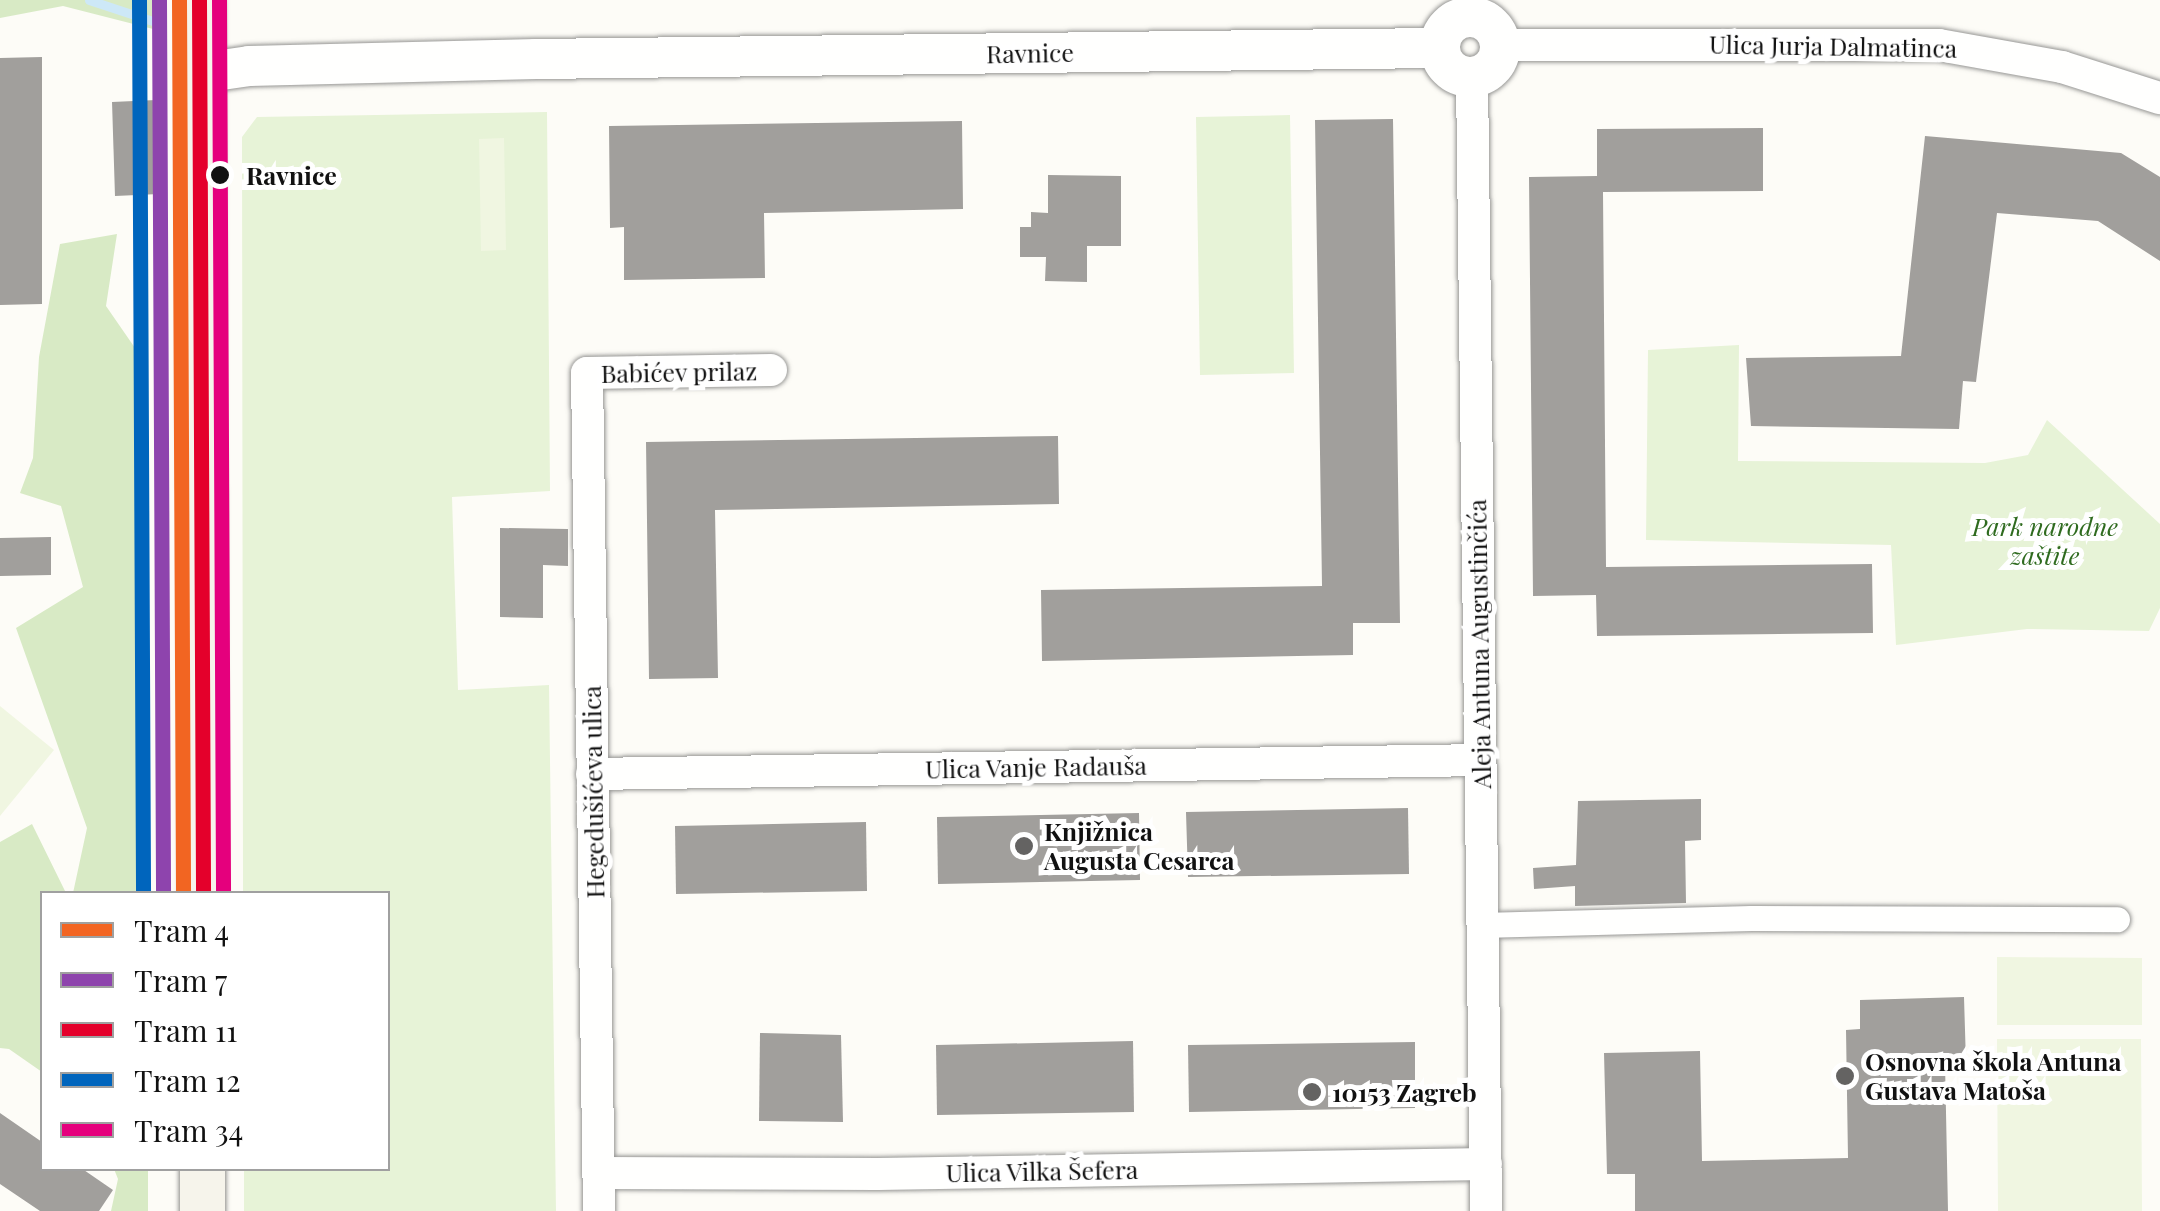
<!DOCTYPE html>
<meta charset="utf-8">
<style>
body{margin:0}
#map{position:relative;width:2160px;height:1211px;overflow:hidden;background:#fdfcf7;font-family:"Playfair Display",serif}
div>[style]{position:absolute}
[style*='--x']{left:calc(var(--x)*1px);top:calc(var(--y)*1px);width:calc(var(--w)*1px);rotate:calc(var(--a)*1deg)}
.green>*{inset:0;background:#e7f3d7}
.forest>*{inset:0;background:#d8eac5}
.pitch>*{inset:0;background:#f0f6e1}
.stream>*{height:9px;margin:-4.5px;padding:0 4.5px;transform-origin:4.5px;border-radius:4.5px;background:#cde8f7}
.building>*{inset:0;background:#a19f9c}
.roads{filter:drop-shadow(0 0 2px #979795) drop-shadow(0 0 2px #979795)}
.pedestrian>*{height:25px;margin:-12.5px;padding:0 12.5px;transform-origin:12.5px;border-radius:12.5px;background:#fffffe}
.minor>*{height:32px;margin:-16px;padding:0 16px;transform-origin:16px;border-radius:16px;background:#fffffe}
.tertiary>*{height:40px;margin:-20px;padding:0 20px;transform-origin:20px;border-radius:20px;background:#fffffe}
.tertiary>.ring{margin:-20px;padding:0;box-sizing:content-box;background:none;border:40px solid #fffffe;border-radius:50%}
.secondary>*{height:45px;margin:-22.5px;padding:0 22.5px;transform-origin:22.5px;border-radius:22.5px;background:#f6f4eb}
.tram-1>*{height:15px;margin:-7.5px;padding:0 7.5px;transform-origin:7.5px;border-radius:7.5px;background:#f26522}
.tram-2>*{height:15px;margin:-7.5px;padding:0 7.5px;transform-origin:7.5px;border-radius:7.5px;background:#8e44ad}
.tram-3>*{height:15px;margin:-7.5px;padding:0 7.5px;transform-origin:7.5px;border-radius:7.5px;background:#e4002b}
.tram-4>*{height:15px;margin:-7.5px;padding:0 7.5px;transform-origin:7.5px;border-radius:7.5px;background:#0065bd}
.tram-5>*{height:15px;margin:-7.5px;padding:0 7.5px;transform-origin:7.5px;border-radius:7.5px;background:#e5007d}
.dots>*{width:28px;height:28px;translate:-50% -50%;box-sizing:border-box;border:5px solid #fff;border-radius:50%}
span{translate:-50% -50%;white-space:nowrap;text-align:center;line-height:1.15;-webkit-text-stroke:10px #fff;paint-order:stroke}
.street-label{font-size:25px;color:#111}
.stop-label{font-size:25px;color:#111;font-weight:700}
.left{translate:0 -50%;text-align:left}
.park-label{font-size:25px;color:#2f6b1f;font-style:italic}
.poi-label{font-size:25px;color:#111;font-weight:700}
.legend{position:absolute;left:40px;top:891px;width:350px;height:280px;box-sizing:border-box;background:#fff;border:2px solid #a0a0a0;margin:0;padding:12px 18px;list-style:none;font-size:30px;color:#111}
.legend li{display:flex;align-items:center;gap:20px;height:50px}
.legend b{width:50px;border:2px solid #a0a0a0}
</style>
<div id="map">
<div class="green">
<div style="clip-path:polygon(547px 112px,550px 491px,452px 497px,458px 690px,549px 685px,556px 1211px,244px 1211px,244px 1169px,388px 1168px,388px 894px,243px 893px,242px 137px,257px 117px)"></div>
<div style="clip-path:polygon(1290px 115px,1294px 373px,1200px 375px,1196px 117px)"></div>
<div style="clip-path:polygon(1739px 345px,1738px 461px,1985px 463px,2028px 455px,2047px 420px,2160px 524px,2160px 608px,2149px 631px,2027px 629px,1896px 645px,1891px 545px,1646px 540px,1648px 350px)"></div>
</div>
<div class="forest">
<div style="clip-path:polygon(0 0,157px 0,157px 30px,63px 6px,0 18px)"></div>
<div style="clip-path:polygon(117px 234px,106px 306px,144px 361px,147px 893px,73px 893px,87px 828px,16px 628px,83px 587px,61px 506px,20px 493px,33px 458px,39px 357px,60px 244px)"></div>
<div style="clip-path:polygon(32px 824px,66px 893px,42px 894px,42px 1072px,9px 1049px,0 1048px,0 842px)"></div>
<div style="clip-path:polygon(114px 1169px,148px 1169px,148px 1211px,111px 1211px,118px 1179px)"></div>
</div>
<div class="pitch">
<div style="clip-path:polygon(504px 138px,506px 250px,481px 251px,479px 139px)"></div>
<div style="clip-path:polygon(0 706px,54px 750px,0 816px)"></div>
<div style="clip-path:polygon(1997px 957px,2142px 958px,2142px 1025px,1997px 1025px)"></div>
<div style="clip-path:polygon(1997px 1039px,2141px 1039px,2142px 1211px,1998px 1211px)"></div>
</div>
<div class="stream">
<div style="--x:89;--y:0;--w:71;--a:18.2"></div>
</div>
<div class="building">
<div style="clip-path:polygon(42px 57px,42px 304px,0 305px,0 58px)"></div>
<div style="clip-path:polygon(156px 100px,159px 194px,115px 196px,112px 102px)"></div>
<div style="clip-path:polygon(1393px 119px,1400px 623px,1353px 623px,1353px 655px,1042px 661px,1041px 590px,1322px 586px,1315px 120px)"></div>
<div style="clip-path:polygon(962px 121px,963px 209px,764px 213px,765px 278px,624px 280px,624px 227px,610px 228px,609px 126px)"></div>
<div style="clip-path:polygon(1763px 128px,1763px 191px,1603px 192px,1606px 567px,1872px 564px,1873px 633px,1597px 636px,1596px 595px,1533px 596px,1529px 177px,1597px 176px,1597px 129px)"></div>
<div style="clip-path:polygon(1925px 136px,2121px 153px,2160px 177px,2160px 261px,2098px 221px,1997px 213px,1976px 382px,1963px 381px,1959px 429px,1751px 426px,1746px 358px,1901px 356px)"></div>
<div style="clip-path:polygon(1048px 175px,1121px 176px,1121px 246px,1087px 246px,1087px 282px,1045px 281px,1046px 257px,1020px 257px,1020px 227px,1031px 227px,1031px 212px,1048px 213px)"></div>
<div style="clip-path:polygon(1058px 436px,1059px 504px,715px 510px,718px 678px,649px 679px,646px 442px)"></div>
<div style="clip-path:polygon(500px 528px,568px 529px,568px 566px,543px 565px,543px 618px,500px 617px)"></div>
<div style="clip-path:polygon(51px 537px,51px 575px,0 576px,0 538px)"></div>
<div style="clip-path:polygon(1701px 799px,1701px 840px,1685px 841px,1686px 903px,1575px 906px,1575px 886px,1534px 889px,1533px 868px,1576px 865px,1578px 801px)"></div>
<div style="clip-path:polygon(1408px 808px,1409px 874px,1188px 877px,1186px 812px)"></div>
<div style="clip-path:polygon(1139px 813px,1140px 880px,938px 884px,937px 817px)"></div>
<div style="clip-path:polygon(866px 822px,867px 891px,676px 894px,675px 826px)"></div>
<div style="clip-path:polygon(1964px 997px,1966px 1063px,1945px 1063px,1948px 1211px,1635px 1211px,1635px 1174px,1607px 1174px,1604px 1053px,1700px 1051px,1702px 1161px,1848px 1158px,1846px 1030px,1860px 1029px,1860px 1000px)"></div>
<div style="clip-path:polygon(760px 1033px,841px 1035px,843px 1122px,759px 1121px)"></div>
<div style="clip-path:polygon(1133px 1041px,1134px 1112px,937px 1115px,936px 1045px)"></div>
<div style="clip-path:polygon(1415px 1042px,1415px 1108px,1189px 1112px,1188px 1045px)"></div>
<div style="clip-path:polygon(0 1113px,42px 1142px,42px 1168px,81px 1168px,113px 1190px,99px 1211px,40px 1211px,0 1184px)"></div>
</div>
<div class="roads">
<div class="pedestrian">
<div style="--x:1481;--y:925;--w:270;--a:-1.5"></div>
<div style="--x:1751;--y:918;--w:366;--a:0.2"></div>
</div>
<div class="minor">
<div style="--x:1500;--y:45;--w:439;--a:0"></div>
<div style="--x:1939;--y:45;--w:125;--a:10.1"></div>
<div style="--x:2062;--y:67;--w:103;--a:17.6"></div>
<div style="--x:1472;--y:77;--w:1134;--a:89.29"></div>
<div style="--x:592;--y:774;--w:888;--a:-0.9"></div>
<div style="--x:599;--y:1173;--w:279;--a:0.2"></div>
<div style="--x:878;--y:1174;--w:608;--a:-0.94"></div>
<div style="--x:599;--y:1211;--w:838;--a:-90.82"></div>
<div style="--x:587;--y:373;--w:184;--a:-0.9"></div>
</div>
<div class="tertiary">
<div class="ring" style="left:1440px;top:17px;width:20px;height:20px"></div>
<div style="--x:201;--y:73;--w:49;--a:-8.3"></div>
<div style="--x:249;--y:66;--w:287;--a:-1.4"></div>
<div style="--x:536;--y:59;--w:904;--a:-0.7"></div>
</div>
<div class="secondary">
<div style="--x:201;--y:0;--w:894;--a:89.94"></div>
<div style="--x:202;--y:1211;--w:43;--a:-90"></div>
</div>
</div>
<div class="tram-1">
<div style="--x:179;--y:0;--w:894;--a:89.74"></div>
</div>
<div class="tram-2">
<div style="--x:159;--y:0;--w:894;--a:89.74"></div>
</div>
<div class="tram-3">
<div style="--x:199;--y:0;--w:894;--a:89.74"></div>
</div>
<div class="tram-4">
<div style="--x:139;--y:0;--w:894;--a:89.74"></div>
</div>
<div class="tram-5">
<div style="--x:219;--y:0;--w:894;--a:89.74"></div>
</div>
<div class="dots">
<div style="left:220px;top:175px;background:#111"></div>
<div style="left:1024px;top:846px;background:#646362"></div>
<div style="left:1845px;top:1076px;background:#646362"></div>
<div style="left:1312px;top:1092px;background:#646362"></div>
</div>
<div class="street-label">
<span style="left:1833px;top:46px;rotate:1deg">Ulica Jurja Dalmatinca</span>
<span style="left:1030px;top:53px;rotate:-1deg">Ravnice</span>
<span style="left:679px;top:372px;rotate:-1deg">Babićev prilaz</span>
<span style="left:1479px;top:644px;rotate:-91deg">Aleja Antuna Augustinčića</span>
<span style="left:1036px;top:767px;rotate:-1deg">Ulica Vanje Radauša</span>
<span style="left:593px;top:792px;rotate:-91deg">Hegedušićeva ulica</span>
<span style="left:1042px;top:1171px;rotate:-1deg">Ulica Vilka Šefera</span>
</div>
<div class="stop-label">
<span class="left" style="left:246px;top:175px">Ravnice</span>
</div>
<div class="park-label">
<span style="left:2045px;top:541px">Park narodne<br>zaštite</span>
</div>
<div class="poi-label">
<span class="left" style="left:1044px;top:846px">Knjižnica<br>Augusta Cesarca</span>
<span class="left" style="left:1865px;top:1076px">Osnovna škola Antuna<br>Gustava Matoša</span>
<span class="left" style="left:1332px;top:1092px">10153 Zagreb</span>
</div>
<ul class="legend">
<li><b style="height:12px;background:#f26522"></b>Tram 4</li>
<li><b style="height:12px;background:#8e44ad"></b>Tram 7</li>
<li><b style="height:12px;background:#e4002b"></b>Tram 11</li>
<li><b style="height:12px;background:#0065bd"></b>Tram 12</li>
<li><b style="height:12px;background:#e5007d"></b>Tram 34</li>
</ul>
</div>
